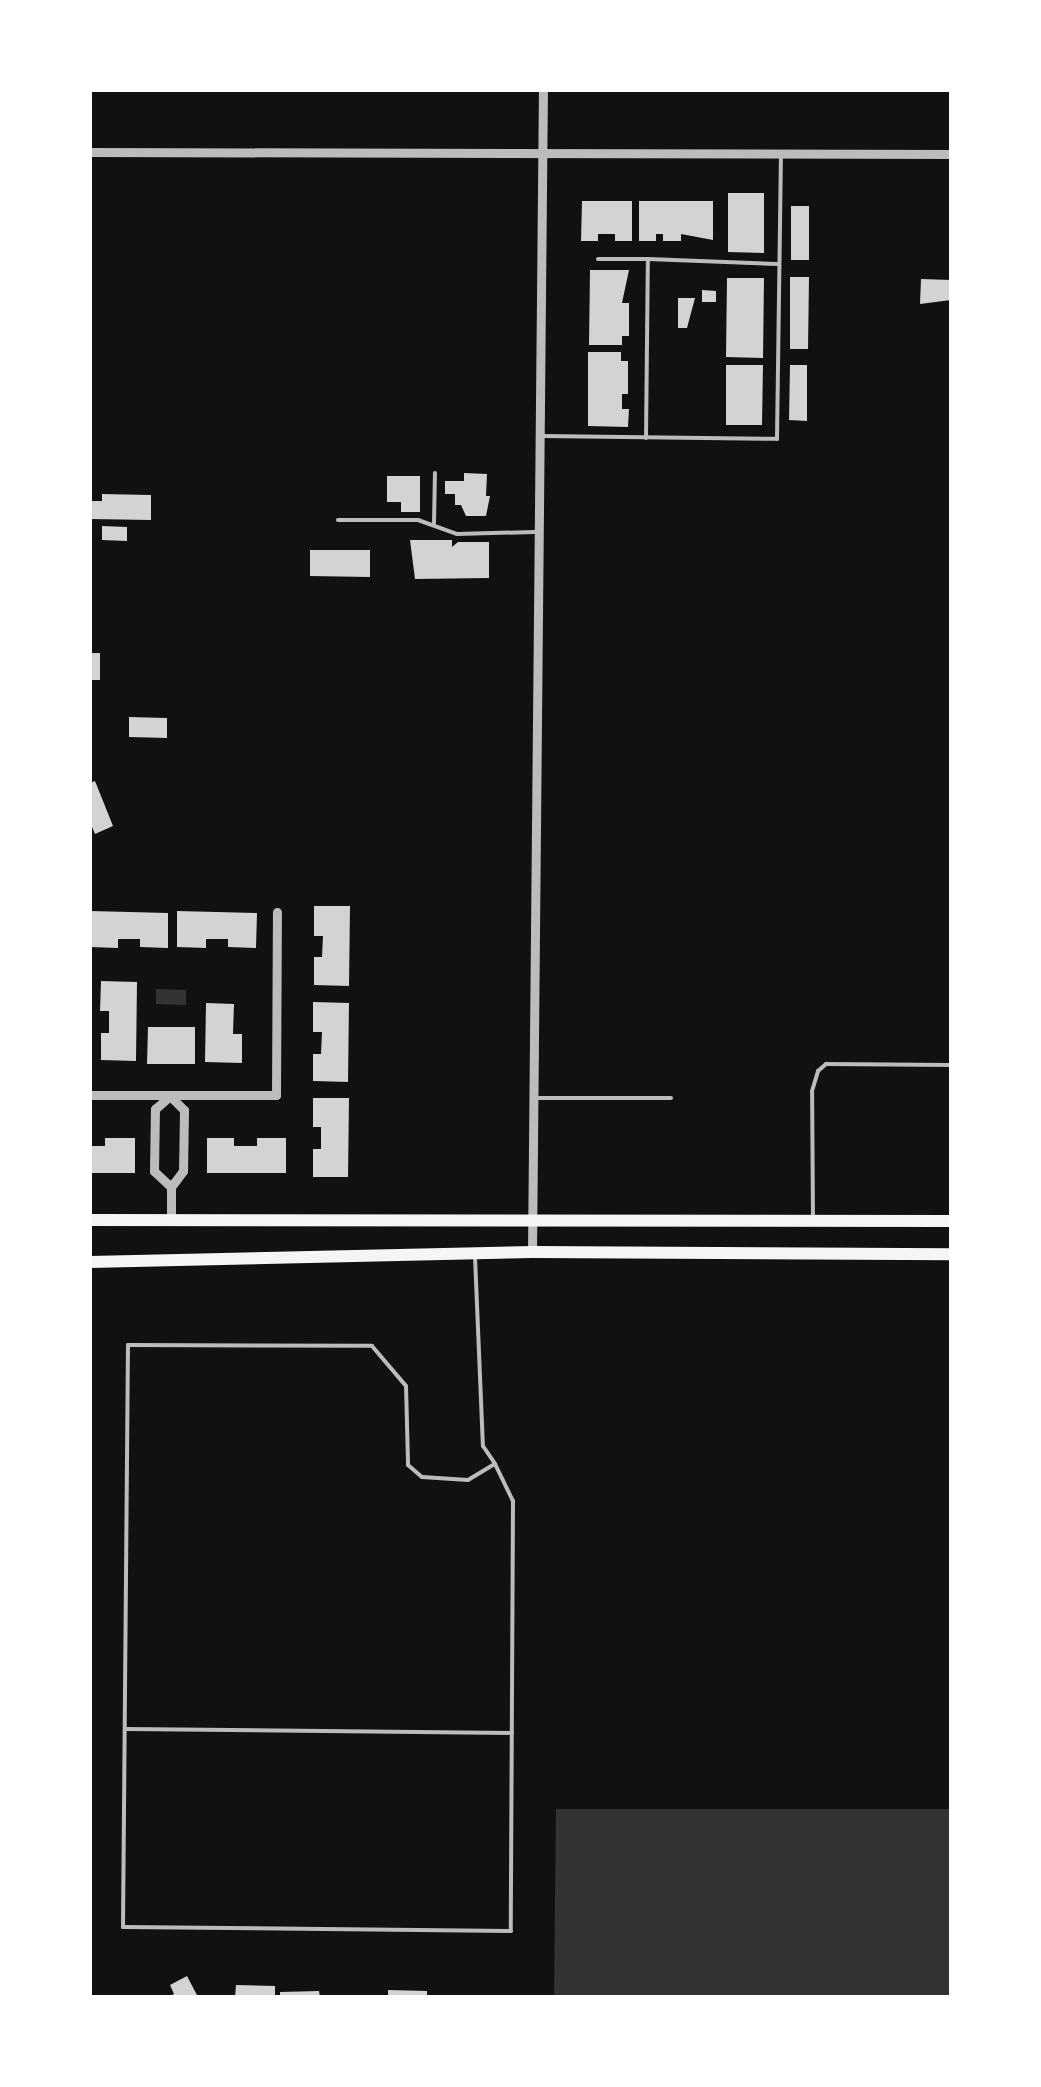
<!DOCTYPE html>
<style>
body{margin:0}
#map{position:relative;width:1041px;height:2087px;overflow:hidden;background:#111;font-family:Figtree,sans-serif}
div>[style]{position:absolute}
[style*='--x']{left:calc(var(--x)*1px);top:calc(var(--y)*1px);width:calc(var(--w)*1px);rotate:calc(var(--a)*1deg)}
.water>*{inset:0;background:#333}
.building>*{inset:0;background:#d3d3d3}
.service>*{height:4px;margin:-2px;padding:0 2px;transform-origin:2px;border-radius:2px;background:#bcbcbc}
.minor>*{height:9px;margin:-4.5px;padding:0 4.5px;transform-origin:4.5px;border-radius:4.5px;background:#bcbcbc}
.secondary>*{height:12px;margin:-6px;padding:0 6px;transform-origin:6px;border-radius:6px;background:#f5f5f5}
span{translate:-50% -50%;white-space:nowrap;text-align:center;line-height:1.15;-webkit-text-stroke:9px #fff;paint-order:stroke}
.frame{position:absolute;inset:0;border:92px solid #fff;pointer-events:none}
</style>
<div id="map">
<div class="water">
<div style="clip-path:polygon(156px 989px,186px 990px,186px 1005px,156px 1004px)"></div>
<div style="clip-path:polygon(556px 1809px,951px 1809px,951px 1997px,554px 1997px)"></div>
</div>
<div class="building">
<div style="clip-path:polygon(728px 193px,764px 193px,764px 253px,728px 252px)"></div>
<div style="clip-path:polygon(582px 201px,632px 201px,632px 241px,615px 241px,615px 234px,598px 234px,598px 241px,581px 241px)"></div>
<div style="clip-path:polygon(639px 201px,713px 201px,713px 240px,681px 234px,681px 241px,663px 241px,663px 234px,656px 234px,656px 241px,639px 241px)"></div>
<div style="clip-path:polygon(791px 206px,809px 206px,809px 260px,791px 260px)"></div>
<div style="clip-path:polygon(590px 270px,629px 270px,622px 303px,629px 303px,629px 336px,622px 336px,622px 345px,589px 345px)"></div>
<div style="clip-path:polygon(790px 277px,809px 277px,808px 349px,790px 349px)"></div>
<div style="clip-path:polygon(727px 278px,764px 278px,763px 358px,726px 357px)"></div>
<div style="clip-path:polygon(921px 279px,951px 280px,951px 300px,920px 304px)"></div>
<div style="clip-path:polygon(702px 290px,716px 291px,716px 302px,702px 302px)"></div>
<div style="clip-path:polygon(678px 298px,695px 298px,687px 328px,678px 328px)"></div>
<div style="clip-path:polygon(588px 352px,621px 352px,621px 361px,628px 361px,628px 394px,622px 394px,622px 409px,629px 409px,628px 427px,588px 426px)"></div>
<div style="clip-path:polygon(726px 365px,763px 365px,762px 425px,726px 425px)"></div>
<div style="clip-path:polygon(790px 365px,807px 365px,807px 421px,789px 420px)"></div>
<div style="clip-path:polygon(464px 473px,487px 474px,486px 496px,490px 496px,486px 516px,466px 516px,461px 505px,455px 505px,455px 494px,445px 494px,445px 481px,464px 481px)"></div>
<div style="clip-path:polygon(387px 476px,420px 476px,420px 512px,401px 512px,401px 502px,387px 502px)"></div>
<div style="clip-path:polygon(102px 494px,151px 495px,151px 520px,90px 519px,90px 501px,102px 501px)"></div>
<div style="clip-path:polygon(102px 526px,127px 527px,127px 541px,102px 540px)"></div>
<div style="clip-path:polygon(410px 540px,452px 540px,452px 547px,458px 542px,489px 542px,489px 578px,415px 579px)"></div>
<div style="clip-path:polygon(310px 550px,370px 550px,370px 577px,310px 576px)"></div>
<div style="clip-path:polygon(90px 653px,100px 653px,100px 680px,90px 680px)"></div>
<div style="clip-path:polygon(129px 717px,167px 718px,167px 738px,129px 737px)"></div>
<div style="clip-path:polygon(95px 781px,113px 826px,95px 834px,90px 822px,90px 783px)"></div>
<div style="clip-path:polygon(314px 906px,350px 906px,349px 986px,314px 985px,314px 957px,322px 957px,323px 936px,314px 936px)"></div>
<div style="clip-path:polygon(90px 911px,168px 913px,168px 948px,140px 947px,140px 939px,118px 939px,118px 948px,90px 947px)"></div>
<div style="clip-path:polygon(177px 911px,257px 913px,256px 948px,228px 947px,228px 939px,206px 939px,206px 948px,177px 947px)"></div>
<div style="clip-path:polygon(101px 981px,137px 982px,136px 1061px,101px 1060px,101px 1033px,109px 1033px,109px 1011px,100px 1011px)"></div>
<div style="clip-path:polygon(313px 1002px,349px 1003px,348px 1082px,313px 1081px,313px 1054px,321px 1054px,322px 1032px,313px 1032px)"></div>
<div style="clip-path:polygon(206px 1003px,234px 1004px,233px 1034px,242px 1034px,242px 1063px,205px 1062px)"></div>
<div style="clip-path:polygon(148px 1027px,195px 1027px,195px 1064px,147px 1064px)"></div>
<div style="clip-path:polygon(313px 1098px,349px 1098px,348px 1177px,313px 1177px,313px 1149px,321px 1149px,321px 1127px,313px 1127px)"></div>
<div style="clip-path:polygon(105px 1138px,135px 1138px,135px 1173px,90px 1173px,90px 1146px,105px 1146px)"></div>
<div style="clip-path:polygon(207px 1138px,234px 1138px,234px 1146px,257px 1146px,257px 1138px,286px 1138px,286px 1173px,207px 1173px)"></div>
<div style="clip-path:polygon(187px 1976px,198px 1997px,168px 1997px,174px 1994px,170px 1985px)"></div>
<div style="clip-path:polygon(236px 1985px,275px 1986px,275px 1997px,235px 1997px)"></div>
<div style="clip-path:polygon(388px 1990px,427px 1991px,427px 1997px,388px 1997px)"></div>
<div style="clip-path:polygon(319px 1991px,320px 1997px,280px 1997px,280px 1992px)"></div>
</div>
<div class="service">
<div style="--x:598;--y:259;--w:50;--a:0"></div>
<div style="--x:543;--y:436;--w:234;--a:0.7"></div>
<div style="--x:777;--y:439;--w:286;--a:-89.2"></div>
<div style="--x:646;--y:438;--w:179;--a:-89.4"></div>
<div style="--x:648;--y:259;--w:129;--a:2.2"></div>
<div style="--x:338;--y:520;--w:80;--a:0"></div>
<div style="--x:418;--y:520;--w:41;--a:19.7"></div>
<div style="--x:457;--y:534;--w:78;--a:-1.5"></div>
<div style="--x:434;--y:523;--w:50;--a:-88.9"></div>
<div style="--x:534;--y:1098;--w:137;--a:0"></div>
<div style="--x:813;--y:1220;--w:129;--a:-90.4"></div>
<div style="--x:812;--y:1091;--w:21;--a:-73"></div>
<div style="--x:818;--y:1071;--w:11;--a:-41"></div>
<div style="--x:826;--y:1064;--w:125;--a:0.5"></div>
<div style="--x:475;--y:1257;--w:189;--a:87.6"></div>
<div style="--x:483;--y:1446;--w:22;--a:56"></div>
<div style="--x:495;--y:1464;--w:41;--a:64.1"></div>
<div style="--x:513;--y:1501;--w:430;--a:90.3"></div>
<div style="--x:511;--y:1931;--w:388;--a:-179.4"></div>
<div style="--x:123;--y:1927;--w:582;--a:-89.51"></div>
<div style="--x:128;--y:1345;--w:244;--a:0.2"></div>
<div style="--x:372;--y:1346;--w:52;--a:49.6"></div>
<div style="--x:406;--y:1386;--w:79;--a:88.5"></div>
<div style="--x:408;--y:1465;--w:18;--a:41"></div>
<div style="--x:422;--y:1477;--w:46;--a:3.7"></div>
<div style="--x:468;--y:1480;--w:31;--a:-31"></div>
<div style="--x:126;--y:1729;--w:386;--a:0.6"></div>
</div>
<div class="minor">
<div style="--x:90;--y:152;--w:861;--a:0.13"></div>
<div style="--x:90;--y:1095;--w:186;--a:0"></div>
<div style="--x:276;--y:1095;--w:183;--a:-89.7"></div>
<div style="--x:171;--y:1187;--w:23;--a:-137"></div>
<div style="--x:154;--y:1171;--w:62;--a:-89.1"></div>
<div style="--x:155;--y:1109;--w:20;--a:-41"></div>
<div style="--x:170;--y:1096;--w:20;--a:45"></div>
<div style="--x:184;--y:1110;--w:61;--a:90.9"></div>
<div style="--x:183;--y:1171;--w:20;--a:127"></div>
<div style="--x:171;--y:1187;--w:33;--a:90"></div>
<div style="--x:532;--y:1252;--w:1162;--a:-89.46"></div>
</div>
<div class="secondary">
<div style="--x:90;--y:1220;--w:861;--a:0.07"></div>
<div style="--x:90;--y:1262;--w:442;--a:-1.3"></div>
<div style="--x:532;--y:1252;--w:419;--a:0.3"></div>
</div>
<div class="frame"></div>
</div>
